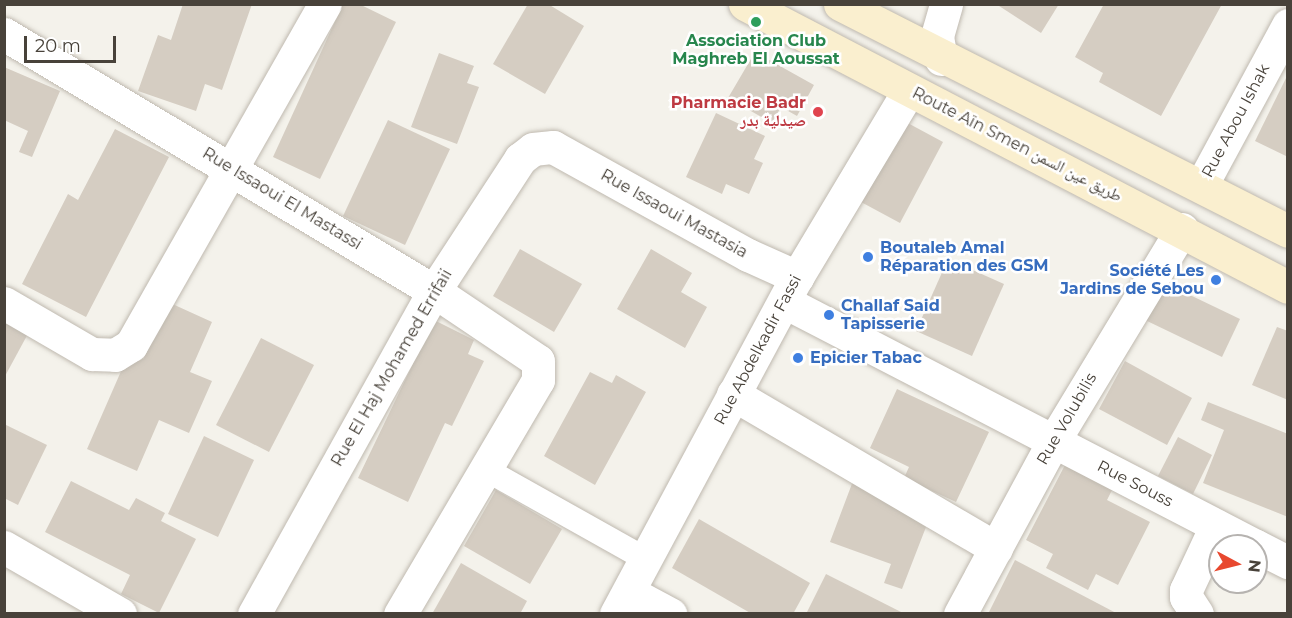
<!DOCTYPE html>
<meta charset="utf-8">
<style>
body{margin:0}
#map{position:relative;width:1292px;height:618px;overflow:hidden;background:#f4f2eb;font-family:Montserrat,"Noto Naskh Arabic",sans-serif}
div>[style]{position:absolute}
[style*='--x']{left:calc(var(--x)*1px);top:calc(var(--y)*1px);width:calc(var(--w)*1px);rotate:calc(var(--a)*1deg)}
.building>*{inset:0;background:#d5cdc2}
.roads{filter:drop-shadow(0 0 2px #bfb9af) drop-shadow(0 0 2px #bfb9af)}
.pedestrian>*{height:24px;margin:-12px;padding:0 12px;transform-origin:12px;border-radius:12px;background:#fff}
.minor>*{height:33px;margin:-16.5px;padding:0 16.5px;transform-origin:16.5px;border-radius:16.5px;background:#fff}
.secondary>*{height:33px;margin:-16.5px;padding:0 16.5px;transform-origin:16.5px;border-radius:16.5px;background:#faefcf}
.dots>*{width:16px;height:16px;translate:-50% -50%;box-sizing:border-box;border:3px solid #fff;border-radius:50%}
span{translate:-50% -50%;white-space:nowrap;text-align:center;line-height:1.15;-webkit-text-stroke:5px #fff;paint-order:stroke}
.leisure-label{font-size:16px;color:#27864d;font-weight:700}
.health-label{font-size:16px;color:#be3a42;font-weight:700}
.right{translate:-100% -50%;text-align:right}
.street-label{font-size:16px;color:#48423a}
.shop-label{font-size:16px;color:#366cbe;font-weight:700}
.left{translate:0 -50%;text-align:left}
.frame{position:absolute;inset:0;border:6px solid #48423a;pointer-events:none}
.north{position:absolute;left:1208px;top:534px;width:60px;height:60px;box-sizing:border-box;background:#fff;border:2px solid #b6b3b0;border-radius:50%;rotate:97deg;font-size:16px;font-weight:700;line-height:24px;text-align:center;color:#48423a}
.north::after{content:'';display:block;margin:auto;width:21px;height:27px;background:#e8482f;clip-path:polygon(50% 0,100% 100%,50% 72%,0 100%)}
.scale{position:absolute;left:24px;top:36px;width:92px;height:27px;box-sizing:border-box;border:3px solid #48423a;border-top:0;padding-left:8px;font-size:18px;line-height:21px;white-space:nowrap;color:#48423a;-webkit-text-stroke:4px #fff;paint-order:stroke}
</style>
<div id="map">
<div class="building">
<div style="clip-path:polygon(183px 4px,252px 4px,222px 90px,205px 84px,196px 111px,138px 91px,158px 35px,171px 40px)"></div>
<div style="clip-path:polygon(343px 4px,359px 4px,396px 22px,320px 179px,273px 157px)"></div>
<div style="clip-path:polygon(528px 4px,548px 4px,584px 26px,545px 94px,493px 64px)"></div>
<div style="clip-path:polygon(996px 4px,1059px 4px,1041px 33px)"></div>
<div style="clip-path:polygon(1104px 4px,1222px 4px,1161px 116px,1099px 82px,1103px 73px,1075px 57px)"></div>
<div style="clip-path:polygon(755px 52px,814px 85px,797px 116px,781px 107px,772px 123px,728px 98px)"></div>
<div style="clip-path:polygon(439px 53px,474px 66px,467px 83px,479px 87px,457px 144px,411px 127px)"></div>
<div style="clip-path:polygon(4px 67px,60px 91px,32px 157px,19px 152px,28px 131px,4px 120px)"></div>
<div style="clip-path:polygon(1288px 74px,1288px 157px,1255px 141px)"></div>
<div style="clip-path:polygon(716px 113px,765px 136px,754px 159px,763px 163px,749px 194px,726px 184px,722px 194px,686px 177px)"></div>
<div style="clip-path:polygon(388px 120px,450px 149px,405px 245px,343px 216px)"></div>
<div style="clip-path:polygon(904px 121px,943px 142px,900px 223px,861px 202px)"></div>
<div style="clip-path:polygon(115px 129px,169px 157px,86px 317px,22px 284px,68px 194px,78px 200px)"></div>
<div style="clip-path:polygon(520px 249px,582px 284px,554px 332px,493px 296px)"></div>
<div style="clip-path:polygon(651px 249px,692px 273px,681px 292px,707px 307px,685px 348px,617px 309px)"></div>
<div style="clip-path:polygon(948px 259px,1004px 284px,972px 356px,916px 331px)"></div>
<div style="clip-path:polygon(1167px 284px,1240px 319px,1222px 357px,1145px 320px)"></div>
<div style="clip-path:polygon(168px 302px,212px 322px,190px 372px,212px 381px,189px 433px,159px 420px,137px 471px,87px 449px,129px 353px,143px 359px)"></div>
<div style="clip-path:polygon(4px 316px,30px 330px,4px 378px)"></div>
<div style="clip-path:polygon(434px 320px,474px 340px,468px 354px,484px 361px,452px 426px,445px 423px,408px 502px,358px 478px)"></div>
<div style="clip-path:polygon(1277px 327px,1288px 331px,1288px 400px,1252px 385px)"></div>
<div style="clip-path:polygon(261px 338px,314px 365px,269px 452px,216px 425px)"></div>
<div style="clip-path:polygon(1125px 361px,1192px 398px,1167px 445px,1099px 409px)"></div>
<div style="clip-path:polygon(590px 372px,612px 383px,616px 375px,646px 392px,595px 485px,544px 456px)"></div>
<div style="clip-path:polygon(897px 389px,989px 432px,956px 502px,904px 478px,909px 467px,870px 448px)"></div>
<div style="clip-path:polygon(1208px 402px,1288px 434px,1288px 517px,1203px 483px,1224px 430px,1201px 420px)"></div>
<div style="clip-path:polygon(4px 424px,47px 445px,18px 505px,4px 498px)"></div>
<div style="clip-path:polygon(204px 436px,254px 460px,218px 537px,168px 514px)"></div>
<div style="clip-path:polygon(1178px 437px,1212px 455px,1193px 494px,1158px 476px)"></div>
<div style="clip-path:polygon(1065px 465px,1112px 490px,1107px 500px,1150px 522px,1118px 585px,1096px 574px,1088px 590px,1046px 568px,1053px 554px,1026px 540px)"></div>
<div style="clip-path:polygon(71px 481px,129px 510px,136px 498px,165px 513px,161px 521px,196px 539px,159px 613px,121px 594px,130px 575px,45px 532px)"></div>
<div style="clip-path:polygon(853px 481px,926px 527px,902px 589px,884px 583px,891px 564px,830px 542px)"></div>
<div style="clip-path:polygon(496px 490px,562px 529px,530px 584px,464px 546px)"></div>
<div style="clip-path:polygon(699px 519px,810px 583px,793px 614px,752px 614px,672px 568px)"></div>
<div style="clip-path:polygon(1015px 560px,1118px 614px,988px 614px)"></div>
<div style="clip-path:polygon(461px 563px,527px 601px,520px 614px,432px 614px)"></div>
<div style="clip-path:polygon(826px 574px,905px 614px,806px 614px)"></div>
</div>
<div class="roads">
<div class="pedestrian">
<div style="--x:485;--y:469;--w:186;--a:29.3"></div>
</div>
<div class="minor">
<div style="--x:4;--y:34;--w:501;--a:30.87"></div>
<div style="--x:434;--y:291;--w:125;--a:33.9"></div>
<div style="--x:538;--y:361;--w:19;--a:90"></div>
<div style="--x:538;--y:380;--w:272;--a:120.5"></div>
<div style="--x:941;--y:59;--w:23;--a:-100"></div>
<div style="--x:937;--y:36;--w:33;--a:-74"></div>
<div style="--x:1201;--y:186;--w:183;--a:-61.6"></div>
<div style="--x:785;--y:302;--w:530;--a:27.39"></div>
<div style="--x:4;--y:303;--w:102;--a:30.1"></div>
<div style="--x:92;--y:354;--w:23;--a:2"></div>
<div style="--x:115;--y:355;--w:19;--a:-32"></div>
<div style="--x:131;--y:345;--w:392;--a:-60.4"></div>
<div style="--x:733;--y:394;--w:305;--a:30.4"></div>
<div style="--x:1256;--y:546;--w:36;--a:27"></div>
<div style="--x:4;--y:547;--w:134;--a:30"></div>
<div style="--x:629;--y:592;--w:47;--a:28.2"></div>
<div style="--x:254;--y:614;--w:370;--a:-60.9"></div>
<div style="--x:434;--y:291;--w:158;--a:-56.9"></div>
<div style="--x:520;--y:159;--w:16;--a:-38"></div>
<div style="--x:533;--y:149;--w:20;--a:-6"></div>
<div style="--x:553;--y:147;--w:223;--a:29"></div>
<div style="--x:748;--y:255;--w:54;--a:24.2"></div>
<div style="--x:616;--y:614;--w:383;--a:-61.8"></div>
<div style="--x:797;--y:277;--w:218;--a:-59.1"></div>
<div style="--x:960;--y:614;--w:196;--a:-61.6"></div>
<div style="--x:1053;--y:442;--w:249;--a:-58.8"></div>
<div style="--x:1197;--y:614;--w:20;--a:-123"></div>
<div style="--x:1186;--y:597;--w:7;--a:-90"></div>
<div style="--x:1186;--y:590;--w:71;--a:-64.9"></div>
</div>
<div class="secondary">
<div style="--x:745;--y:4;--w:612;--a:27.53"></div>
<div style="--x:840;--y:4;--w:502;--a:26.87"></div>
</div>
</div>
<div class="dots">
<div style="left:756px;top:22px;background:#2e9e5b"></div>
<div style="left:818px;top:112px;background:#e0444e"></div>
<div style="left:868px;top:257px;background:#3f7fe0"></div>
<div style="left:1216px;top:280px;background:#3f7fe0"></div>
<div style="left:829px;top:315px;background:#3f7fe0"></div>
<div style="left:798px;top:358px;background:#3f7fe0"></div>
</div>
<div class="leisure-label">
<span style="left:756px;top:50px">Association Club<br>Maghreb El Aoussat</span>
</div>
<div class="health-label">
<span class="right" style="left:806px;top:112px">Pharmacie Badr<br>صيدلية بدر</span>
</div>
<div class="street-label">
<span style="left:1236px;top:121px;rotate:-62deg">Rue Abou Ishak</span>
<span style="left:1017px;top:145px;rotate:27deg">Route Aïn Smen طريق عين السمن</span>
<span style="left:282px;top:199px;rotate:31deg">Rue Issaoui El Mastassi</span>
<span style="left:674px;top:214px;rotate:29deg">Rue Issaoui Mastasia</span>
<span style="left:758px;top:350px;rotate:-62deg">Rue Abdelkadir Fassi</span>
<span style="left:392px;top:368px;rotate:-60deg">Rue El Haj Mohamed Errifaii</span>
<span style="left:1067px;top:419px;rotate:-60deg">Rue Volubilis</span>
<span style="left:1135px;top:484px;rotate:27deg">Rue Souss</span>
</div>
<div class="shop-label">
<span class="left" style="left:880px;top:257px">Boutaleb Amal<br>Réparation des GSM</span>
<span class="right" style="left:1204px;top:280px">Société Les<br>Jardins de Sebou</span>
<span class="left" style="left:841px;top:315px">Challaf Said<br>Tapisserie</span>
<span class="left" style="left:810px;top:358px">Epicier Tabac</span>
</div>
<div class="frame"></div>
<div class="north">N</div>
<div class="scale">20 m</div>
</div>
